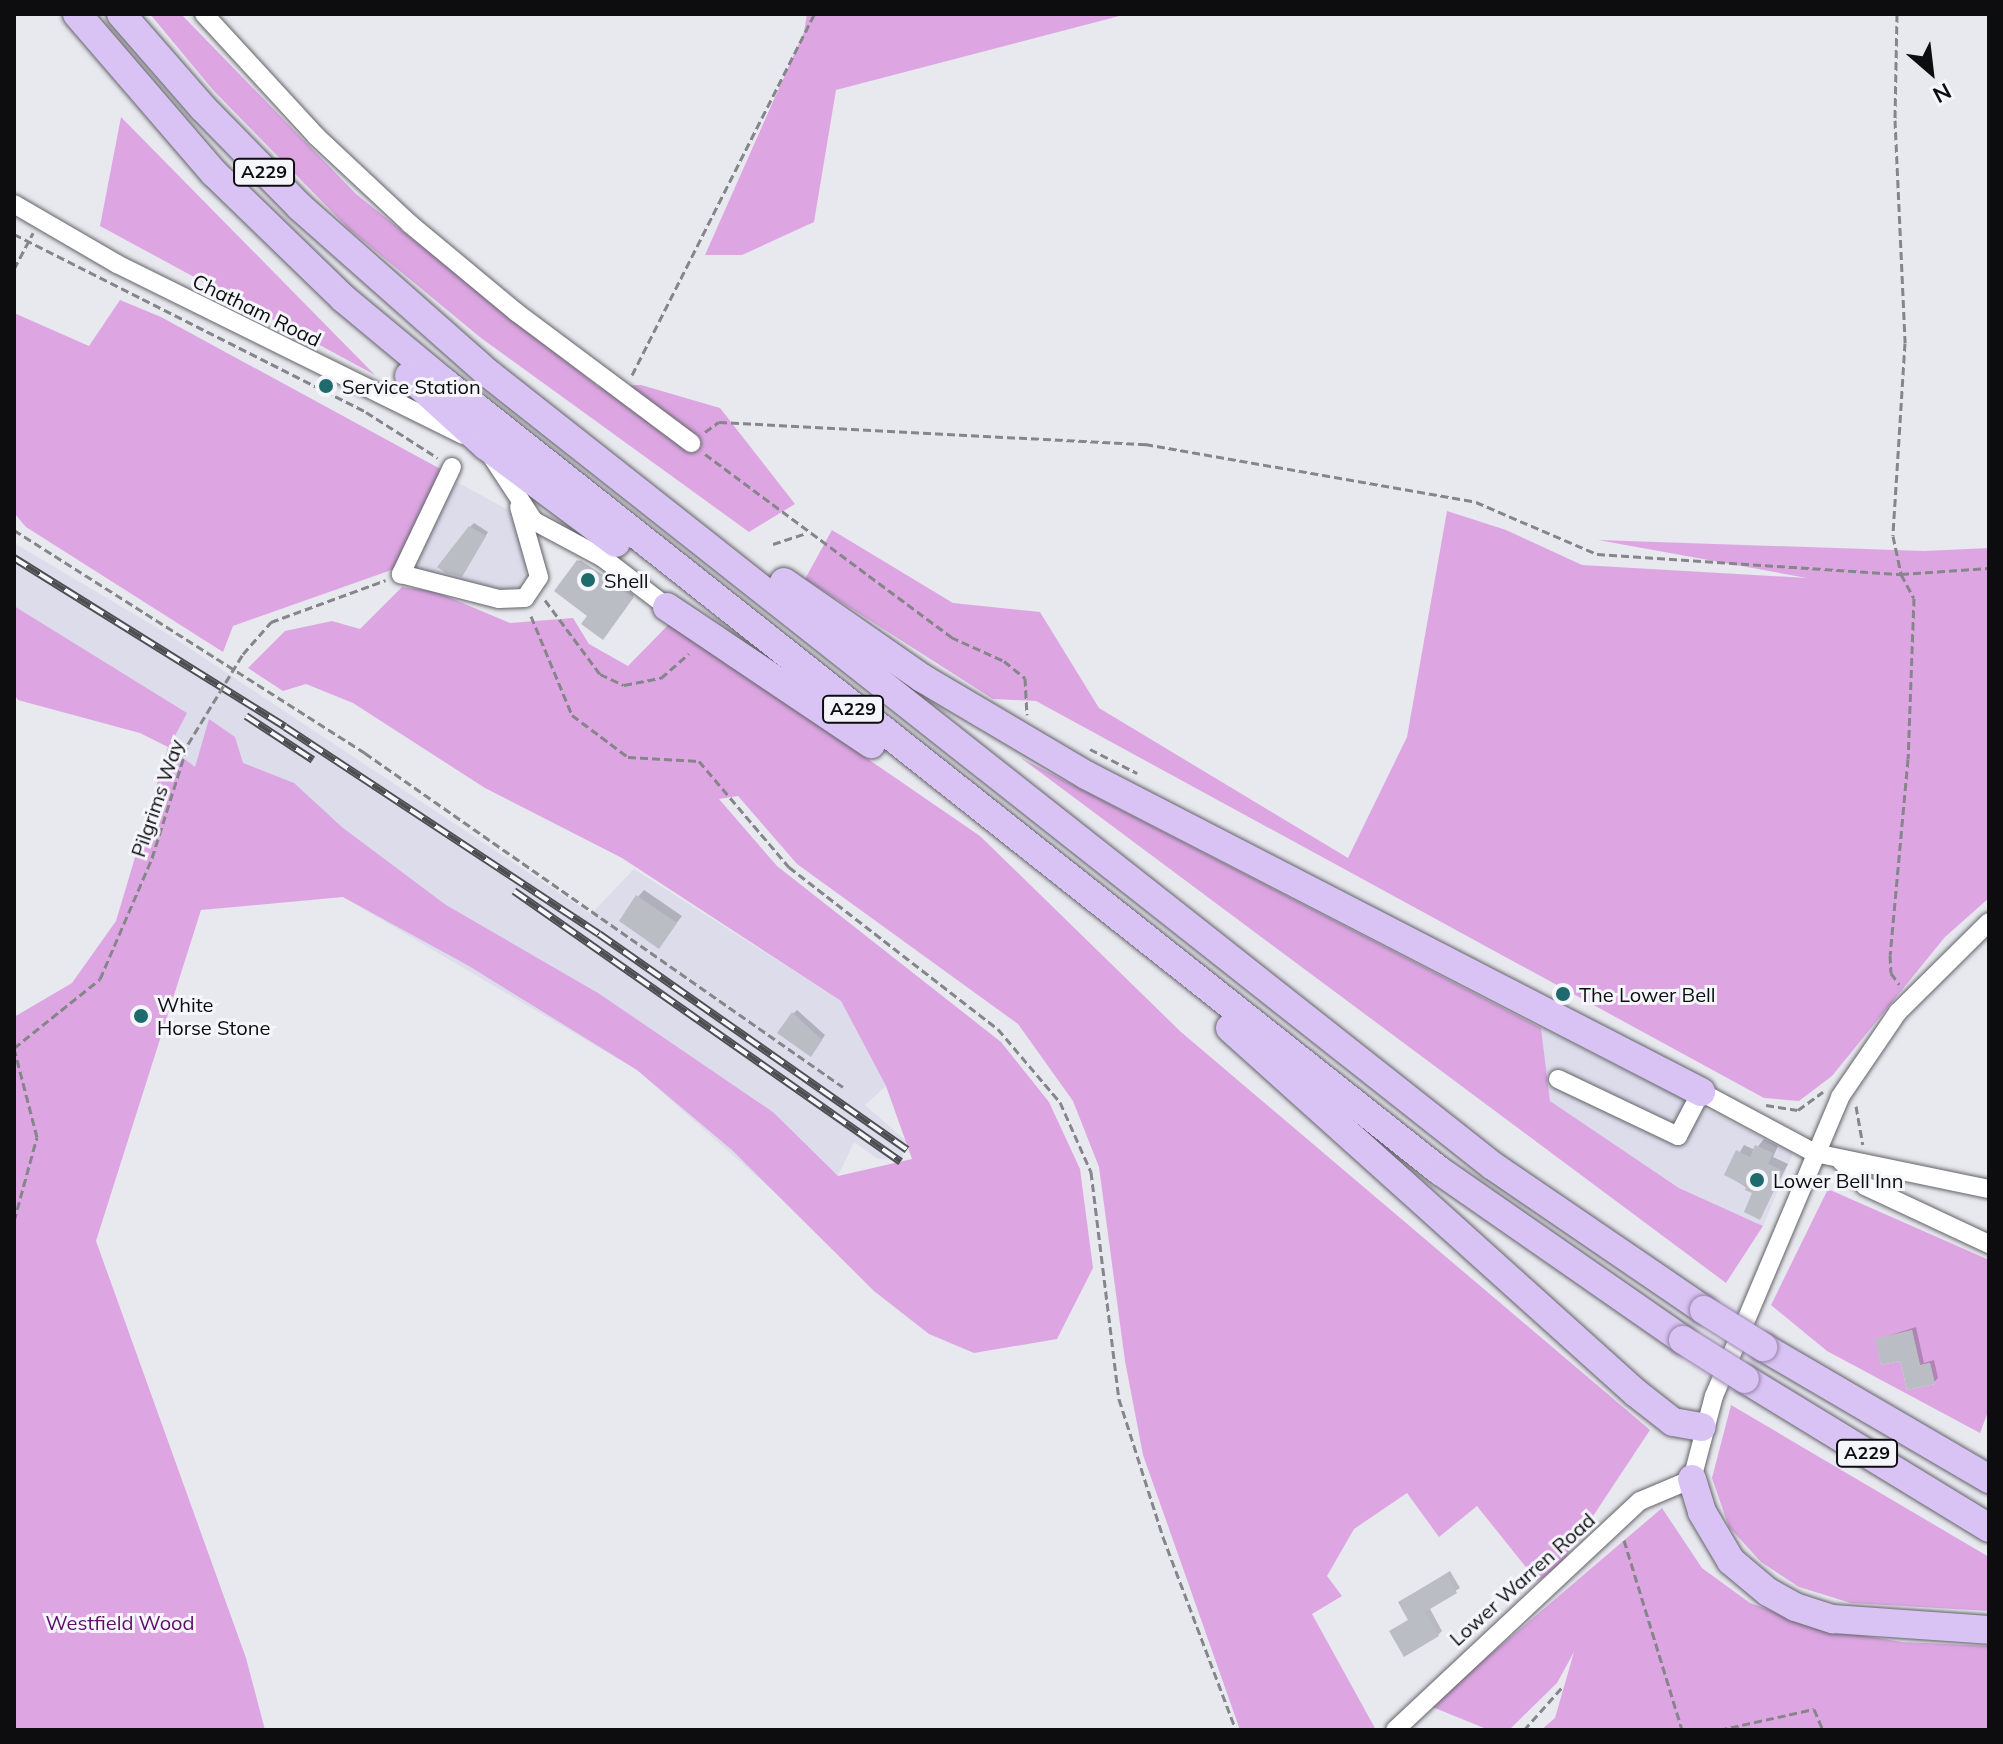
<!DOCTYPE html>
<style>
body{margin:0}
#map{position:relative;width:2003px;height:1744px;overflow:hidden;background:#e8e8ef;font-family:Mulish,sans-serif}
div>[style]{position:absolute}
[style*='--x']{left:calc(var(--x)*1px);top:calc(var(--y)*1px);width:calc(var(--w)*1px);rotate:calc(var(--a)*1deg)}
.built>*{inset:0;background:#dcdceb}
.green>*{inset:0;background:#dda6e3}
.shadow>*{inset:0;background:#0003}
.building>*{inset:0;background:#bbbdc4}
.path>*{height:3px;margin-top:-1.5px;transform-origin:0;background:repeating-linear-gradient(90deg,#85858a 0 8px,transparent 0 12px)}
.roads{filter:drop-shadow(0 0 2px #626268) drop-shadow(0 0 2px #626268)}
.minor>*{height:18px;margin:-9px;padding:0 9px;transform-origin:9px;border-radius:9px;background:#fff}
.highway>*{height:28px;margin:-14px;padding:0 14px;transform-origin:14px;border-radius:14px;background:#d9c3f4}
.rail>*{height:8px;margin-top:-4px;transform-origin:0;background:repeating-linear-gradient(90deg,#f5f5fc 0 15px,#4e4e52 0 30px);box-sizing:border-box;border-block:2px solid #4e4e52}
.path-bridge>*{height:3px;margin-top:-1.5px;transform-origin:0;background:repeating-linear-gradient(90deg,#85858a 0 8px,transparent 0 12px)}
.bridges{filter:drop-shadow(0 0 2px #9283a4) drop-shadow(0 0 2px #9283a4)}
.highway-bridge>*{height:28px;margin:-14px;padding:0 14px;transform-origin:14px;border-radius:14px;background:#d9c3f4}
.dots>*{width:22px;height:22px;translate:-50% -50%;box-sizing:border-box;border:4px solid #f5f5fc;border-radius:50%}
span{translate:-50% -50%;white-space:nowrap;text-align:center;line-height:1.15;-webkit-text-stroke:6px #f5f5fc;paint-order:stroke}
.shield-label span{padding:2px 6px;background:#f5f5fc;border:2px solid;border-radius:6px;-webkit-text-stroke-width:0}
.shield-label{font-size:18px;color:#0d0d0f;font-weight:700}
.street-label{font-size:20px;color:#0d0d0f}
.poi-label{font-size:20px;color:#0d0d0f}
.left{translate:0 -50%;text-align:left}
.park-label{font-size:20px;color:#5e0e67}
.frame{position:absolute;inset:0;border:16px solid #0d0d0f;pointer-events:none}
.north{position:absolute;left:1891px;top:32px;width:80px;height:80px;-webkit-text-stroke:6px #f5f5fc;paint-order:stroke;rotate:152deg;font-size:22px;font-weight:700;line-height:32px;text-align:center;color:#0d0d0f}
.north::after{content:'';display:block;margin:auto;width:28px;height:36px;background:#0d0d0f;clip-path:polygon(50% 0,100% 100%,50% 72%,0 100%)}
</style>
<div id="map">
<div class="built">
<div style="clip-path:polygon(457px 482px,508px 510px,529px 565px,517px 587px,492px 593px,407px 567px)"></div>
<div style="clip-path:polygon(14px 543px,171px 636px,591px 914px,634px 869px,841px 1001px,886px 1086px,865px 1105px,906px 1141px,902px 1160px,878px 1159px,854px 1142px,838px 1176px,798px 1213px,637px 1070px,343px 897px,168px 747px,140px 733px,18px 700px,14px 694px)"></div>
<div style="clip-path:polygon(1541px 1028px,1793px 1153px,1763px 1226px,1679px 1188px,1550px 1101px)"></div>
</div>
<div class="green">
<div style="clip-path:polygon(150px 14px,181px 14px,356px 194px,599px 387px,641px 385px,720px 408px,795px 504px,749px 532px,481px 338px,349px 229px,213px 90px)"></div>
<div style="clip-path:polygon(807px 14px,1127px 14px,836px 90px,814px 222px,742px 255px,705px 255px,804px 32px)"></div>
<div style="clip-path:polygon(121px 117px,375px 375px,100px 226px)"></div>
<div style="clip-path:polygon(120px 300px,161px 317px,446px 472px,400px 567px,233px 626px,223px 652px,26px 527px,14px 513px,14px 313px,89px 346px)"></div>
<div style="clip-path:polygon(1447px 511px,1506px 530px,1582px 565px,1807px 578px,1598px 540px,1924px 551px,1989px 548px,1989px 898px,1945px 937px,1832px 1076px,1799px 1101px,1764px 1098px,1036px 701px,993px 699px,805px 579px,832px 530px,953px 603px,1040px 612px,1099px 708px,1348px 858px,1407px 737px)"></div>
<div style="clip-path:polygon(402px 587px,434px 591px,510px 623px,573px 618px,589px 644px,628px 666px,670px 623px,980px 836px,1181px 1032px,1650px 1430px,1560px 1566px,1537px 1581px,1477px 1506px,1439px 1537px,1407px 1493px,1354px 1529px,1327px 1576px,1342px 1596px,1312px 1614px,1376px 1730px,1240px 1730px,1143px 1455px,1125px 1361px,1099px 1167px,1073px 1101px,1018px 1024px,797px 864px,738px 796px,719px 799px,777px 866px,1001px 1042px,1049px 1102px,1080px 1169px,1093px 1268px,1057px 1339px,974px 1353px,929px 1334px,874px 1291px,732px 1150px,637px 1070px,469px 966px,343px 897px,201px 910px,96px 1241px,246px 1658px,265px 1730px,14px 1730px,14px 1017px,72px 983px,116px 921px,168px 747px,140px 733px,18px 700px,14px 694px,14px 606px,187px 713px,169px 747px,195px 767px,209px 719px,235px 737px,243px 763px,294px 783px,343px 828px,446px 905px,598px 993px,773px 1112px,838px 1176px,912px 1159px,886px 1086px,841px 1001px,622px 858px,485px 788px,353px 703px,306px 684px,283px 691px,248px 668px,285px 631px,332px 621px,360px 629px)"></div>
<div style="clip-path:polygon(1021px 758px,1541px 1028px,1550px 1101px,1679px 1188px,1763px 1226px,1726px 1283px)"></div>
<div style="clip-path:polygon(evenodd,1828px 1189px,1989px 1260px,1989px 1409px,1980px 1433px,1827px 1351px,1771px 1305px,1828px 1189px,1912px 1330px,1920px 1365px,1930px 1363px,1935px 1384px,1907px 1390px,1900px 1361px,1881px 1365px,1876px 1339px,1912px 1330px)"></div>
<div style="clip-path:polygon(1731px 1405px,1989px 1557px,1989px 1611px,1851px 1603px,1799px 1587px,1761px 1562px,1729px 1527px,1712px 1478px)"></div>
<div style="clip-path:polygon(1662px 1508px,1702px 1568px,1750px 1603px,1823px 1629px,1902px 1642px,1989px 1646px,1989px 1730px,1541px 1730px,1555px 1718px,1574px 1652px,1557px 1683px,1509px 1730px,1489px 1730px,1430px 1706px)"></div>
</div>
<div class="shadow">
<div style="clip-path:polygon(474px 523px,488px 532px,465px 571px,470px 527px)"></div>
<div style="clip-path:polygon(580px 560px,634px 595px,603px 637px,590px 616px,556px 590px)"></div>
<div style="clip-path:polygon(644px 890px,682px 916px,659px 946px,638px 897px)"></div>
<div style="clip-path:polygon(797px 1010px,825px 1035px,815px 1050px,793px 1014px)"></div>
<div style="clip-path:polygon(1764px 1139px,1778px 1146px,1773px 1157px,1788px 1164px,1760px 1217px,1755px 1193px,1727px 1175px,1744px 1145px,1755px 1150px)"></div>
<div style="clip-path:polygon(1916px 1327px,1924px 1363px,1934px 1360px,1938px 1378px,1934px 1382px,1878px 1339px)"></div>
<div style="clip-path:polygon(1450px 1571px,1460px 1588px,1429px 1607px,1442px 1631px,1438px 1635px,1410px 1619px,1400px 1602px)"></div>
</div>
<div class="building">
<div style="clip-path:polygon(469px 526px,486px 536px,462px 577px,446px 573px,437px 567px)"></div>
<div style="clip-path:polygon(577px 560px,634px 597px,603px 640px,581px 624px,587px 616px,554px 591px)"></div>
<div style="clip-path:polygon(636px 895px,677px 923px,659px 949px,619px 921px)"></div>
<div style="clip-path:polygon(792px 1012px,822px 1040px,811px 1057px,777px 1033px)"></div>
<div style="clip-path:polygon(1755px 1145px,1773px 1153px,1768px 1164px,1783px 1171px,1760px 1220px,1744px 1212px,1752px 1193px,1745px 1190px,1746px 1186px,1724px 1175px,1736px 1150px,1750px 1157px)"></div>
<div style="clip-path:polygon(1912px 1330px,1920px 1365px,1930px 1363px,1935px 1384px,1907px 1390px,1900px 1361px,1881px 1365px,1875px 1339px)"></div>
<div style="clip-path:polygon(1446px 1574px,1457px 1593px,1425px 1612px,1439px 1636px,1404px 1657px,1389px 1631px,1408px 1620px,1398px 1602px)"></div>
</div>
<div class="path">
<div style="--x:1897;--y:14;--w:106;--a:91.1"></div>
<div style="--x:1895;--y:120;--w:223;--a:87.4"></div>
<div style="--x:1905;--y:343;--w:193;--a:93.6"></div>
<div style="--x:1893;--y:536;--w:39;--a:78"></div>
<div style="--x:1901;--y:574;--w:27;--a:62"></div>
<div style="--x:1914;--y:598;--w:161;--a:92.1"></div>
<div style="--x:1908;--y:759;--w:197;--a:95.2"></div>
<div style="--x:1890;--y:955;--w:18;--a:87"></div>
<div style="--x:1891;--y:973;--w:14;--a:54"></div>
<div style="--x:14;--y:234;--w:394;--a:26.8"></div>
<div style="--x:366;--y:412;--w:85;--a:32.6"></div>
<div style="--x:14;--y:269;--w:41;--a:-62.2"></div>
<div style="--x:632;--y:375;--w:404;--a:-63.2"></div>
<div style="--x:705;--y:432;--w:17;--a:-36"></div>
<div style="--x:719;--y:422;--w:427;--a:3"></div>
<div style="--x:1145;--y:444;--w:336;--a:9.9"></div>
<div style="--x:1476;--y:502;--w:132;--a:23.3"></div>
<div style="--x:1597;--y:554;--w:305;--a:3.8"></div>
<div style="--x:1901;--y:574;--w:88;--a:-3.9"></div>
<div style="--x:705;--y:454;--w:307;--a:36.6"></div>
<div style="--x:951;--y:637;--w:58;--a:24.4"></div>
<div style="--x:1004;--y:661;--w:27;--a:39"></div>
<div style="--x:1025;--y:678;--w:37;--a:87"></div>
<div style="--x:14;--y:530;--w:416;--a:32.4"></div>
<div style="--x:365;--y:753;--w:583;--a:34.94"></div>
<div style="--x:773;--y:544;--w:35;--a:-18"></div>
<div style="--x:545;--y:600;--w:92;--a:53.4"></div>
<div style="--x:600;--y:674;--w:26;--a:25"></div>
<div style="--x:624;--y:685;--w:38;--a:-11"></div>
<div style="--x:661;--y:678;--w:37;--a:-41"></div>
<div style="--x:531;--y:616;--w:107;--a:67.5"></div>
<div style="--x:572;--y:715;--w:70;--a:36.9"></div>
<div style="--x:628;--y:757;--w:71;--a:3.2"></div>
<div style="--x:699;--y:761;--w:139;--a:49.7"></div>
<div style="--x:789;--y:867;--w:264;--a:37.8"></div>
<div style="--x:998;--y:1029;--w:96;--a:49.7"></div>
<div style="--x:1060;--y:1102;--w:77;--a:66.1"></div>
<div style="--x:1091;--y:1172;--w:229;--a:83"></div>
<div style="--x:1119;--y:1399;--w:145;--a:72.3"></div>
<div style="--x:1163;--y:1537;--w:206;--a:69.3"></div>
<div style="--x:243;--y:654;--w:43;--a:-48.8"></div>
<div style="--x:271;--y:622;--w:122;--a:-20.1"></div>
<div style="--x:1090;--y:749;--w:53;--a:27.1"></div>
<div style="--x:14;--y:1048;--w:110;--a:-38.7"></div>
<div style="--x:100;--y:979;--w:132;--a:-66.7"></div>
<div style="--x:152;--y:858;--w:120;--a:-72.5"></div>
<div style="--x:1766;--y:1105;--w:32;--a:9"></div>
<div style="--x:1798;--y:1110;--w:31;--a:-36"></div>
<div style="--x:1856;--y:1106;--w:39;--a:80"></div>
<div style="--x:14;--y:1221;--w:87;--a:-74.7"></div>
<div style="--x:37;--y:1137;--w:92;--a:-104.5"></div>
<div style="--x:1624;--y:1540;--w:199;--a:73"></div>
<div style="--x:1524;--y:1730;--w:60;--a:-48.4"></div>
<div style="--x:1719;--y:1730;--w:97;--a:-12.5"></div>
<div style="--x:1814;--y:1709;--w:23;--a:67"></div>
</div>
<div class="roads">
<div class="minor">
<div style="--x:204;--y:14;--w:166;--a:47.4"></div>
<div style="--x:316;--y:136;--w:129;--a:43.1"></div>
<div style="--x:410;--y:224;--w:138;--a:39.7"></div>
<div style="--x:516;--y:312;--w:219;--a:36.8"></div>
<div style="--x:14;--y:204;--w:119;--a:30.2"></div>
<div style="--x:117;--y:264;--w:386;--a:26.3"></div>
<div style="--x:492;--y:457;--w:77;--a:56.7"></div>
<div style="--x:534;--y:521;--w:78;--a:28.2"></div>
<div style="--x:603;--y:558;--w:81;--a:37.4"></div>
<div style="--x:452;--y:467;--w:119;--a:115.5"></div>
<div style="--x:401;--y:574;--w:101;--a:14.3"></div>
<div style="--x:499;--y:599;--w:26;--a:-2"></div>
<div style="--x:525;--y:598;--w:25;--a:-56"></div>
<div style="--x:539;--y:577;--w:73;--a:-105.9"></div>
<div style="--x:1558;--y:1079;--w:133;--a:25.4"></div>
<div style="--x:1678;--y:1136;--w:50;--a:-62.4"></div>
<div style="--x:1701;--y:1092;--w:129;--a:28.2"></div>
<div style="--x:1815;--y:1153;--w:178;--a:11.7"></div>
<div style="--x:1840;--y:1160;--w:36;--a:46"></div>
<div style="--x:1865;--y:1186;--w:137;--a:25.1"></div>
<div style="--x:1395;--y:1730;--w:335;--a:-43.1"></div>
<div style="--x:1640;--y:1501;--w:56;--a:-22.9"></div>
<div style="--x:1692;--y:1479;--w:86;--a:-75.2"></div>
<div style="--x:1714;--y:1396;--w:324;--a:-67.1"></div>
<div style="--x:1840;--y:1097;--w:103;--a:-55.7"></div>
<div style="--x:1898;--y:1012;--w:128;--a:-44.7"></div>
</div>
<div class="highway">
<div style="--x:77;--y:14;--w:210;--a:49.3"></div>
<div style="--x:214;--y:173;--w:181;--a:44.1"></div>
<div style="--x:344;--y:299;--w:130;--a:39.7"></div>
<div style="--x:444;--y:382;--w:1271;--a:38.39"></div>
<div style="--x:1440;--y:1171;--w:296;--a:34.8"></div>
<div style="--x:121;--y:14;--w:125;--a:48.9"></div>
<div style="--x:203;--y:108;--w:139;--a:45.6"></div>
<div style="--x:300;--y:207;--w:252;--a:41.5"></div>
<div style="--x:489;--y:374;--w:1279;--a:38.27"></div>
<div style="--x:1493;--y:1166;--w:255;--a:34.3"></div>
<div style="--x:409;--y:376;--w:104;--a:42.3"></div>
<div style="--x:486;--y:446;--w:162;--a:36.7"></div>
<div style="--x:784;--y:582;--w:168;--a:34.8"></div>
<div style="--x:922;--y:678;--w:191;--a:30.6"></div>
<div style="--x:1086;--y:775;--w:692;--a:27.27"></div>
<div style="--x:667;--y:607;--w:246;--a:33.9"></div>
<div style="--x:1230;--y:1028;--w:546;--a:41.96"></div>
<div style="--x:1636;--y:1393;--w:47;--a:38.1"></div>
<div style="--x:1673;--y:1422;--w:29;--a:10"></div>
<div style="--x:1763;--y:1347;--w:262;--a:30.3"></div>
<div style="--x:1745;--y:1379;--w:286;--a:31.4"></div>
<div style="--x:1692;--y:1479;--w:34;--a:73"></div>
<div style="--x:1702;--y:1512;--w:57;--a:59.4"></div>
<div style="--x:1731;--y:1561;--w:48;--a:40"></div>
<div style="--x:1768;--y:1592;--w:31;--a:29"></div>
<div style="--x:1795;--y:1607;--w:40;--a:18"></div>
<div style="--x:1833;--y:1619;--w:156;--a:4"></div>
</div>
</div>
<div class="rail">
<div style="--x:14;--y:558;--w:319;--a:31.9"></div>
<div style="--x:285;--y:727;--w:376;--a:33.4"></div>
<div style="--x:599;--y:934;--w:376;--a:35"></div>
<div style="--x:246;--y:716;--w:80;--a:33.3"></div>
<div style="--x:514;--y:891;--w:472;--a:35"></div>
</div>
<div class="path-bridge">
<div style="--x:188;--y:744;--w:105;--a:-58.6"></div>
</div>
<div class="bridges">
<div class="highway-bridge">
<div style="--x:1704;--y:1310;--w:70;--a:32.1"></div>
<div style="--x:1683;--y:1340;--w:73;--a:32.2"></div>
</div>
</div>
<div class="dots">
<div style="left:326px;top:386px;background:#1e6a6c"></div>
<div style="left:588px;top:580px;background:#1e6a6c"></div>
<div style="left:1563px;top:994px;background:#1e6a6c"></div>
<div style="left:141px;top:1016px;background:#1e6a6c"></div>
<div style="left:1757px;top:1180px;background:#1e6a6c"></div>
</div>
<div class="shield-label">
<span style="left:264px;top:172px">A229</span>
<span style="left:853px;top:709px">A229</span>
<span style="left:1867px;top:1453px">A229</span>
</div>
<div class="street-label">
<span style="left:257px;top:310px;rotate:26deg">Chatham Road</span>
<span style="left:157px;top:798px;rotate:-71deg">Pilgrims Way</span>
<span style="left:1522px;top:1579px;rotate:-42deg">Lower Warren Road</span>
</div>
<div class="poi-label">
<span class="left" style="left:342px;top:386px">Service Station</span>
<span class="left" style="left:604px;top:580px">Shell</span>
<span class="left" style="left:1579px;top:994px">The Lower Bell</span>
<span class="left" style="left:157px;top:1016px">White<br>Horse Stone</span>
<span class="left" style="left:1773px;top:1180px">Lower Bell Inn</span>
</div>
<div class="park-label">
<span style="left:120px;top:1622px">Westfield Wood</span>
</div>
<div class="frame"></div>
<div class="north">N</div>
</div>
